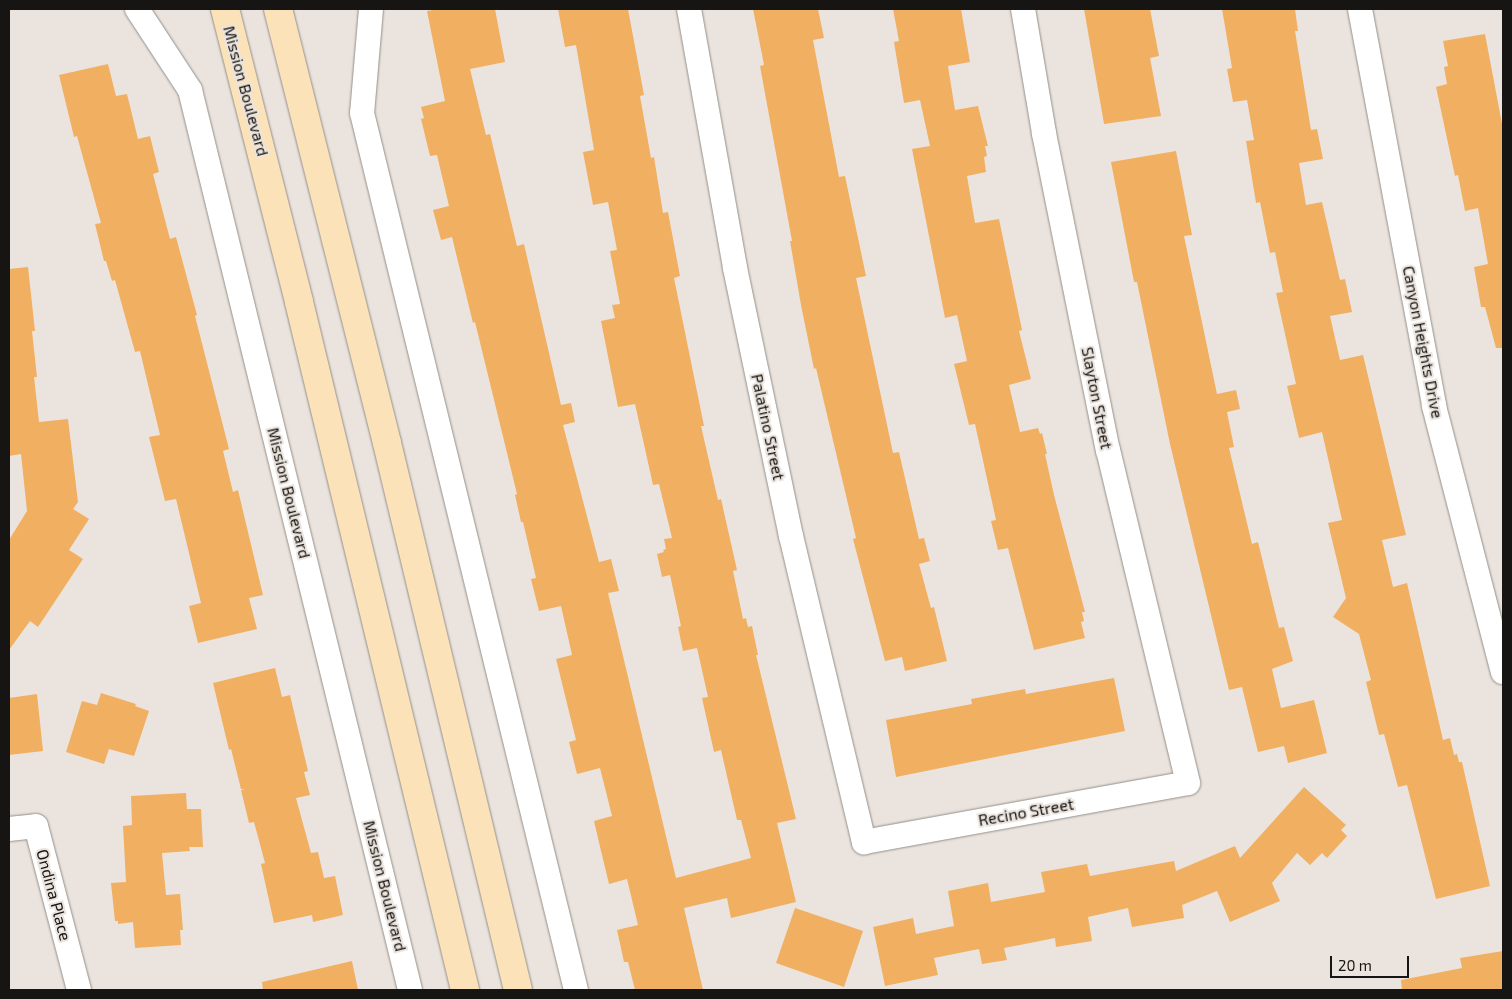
<!DOCTYPE html>
<style>
body{margin:0}
#map{position:relative;width:1512px;height:999px;overflow:hidden;background:#ebe4de;font-family:"Exo 2",sans-serif}
div>[style]{position:absolute}
[style*='--x']{left:calc(var(--x)*1px);top:calc(var(--y)*1px);width:calc(var(--w)*1px);rotate:calc(var(--a)*1deg)}
.building>*{inset:0;background:#f1af62}
.roads{filter:drop-shadow(0 0 1px #958f89) drop-shadow(0 0 1px #958f89)}
.minor>*{height:24px;margin:-12px;padding:0 12px;transform-origin:12px;border-radius:12px;background:#fff}
.primary>*{height:28px;margin:-14px;padding:0 14px;transform-origin:14px;border-radius:14px;background:#fbe2b9}
span{translate:-50% -50%;white-space:nowrap;text-align:center;line-height:1.15;-webkit-text-stroke:4px #ebe4de;paint-order:stroke}
.street-label{font-size:16px;color:#171513}
.frame{position:absolute;inset:0;border:10px solid #171513;pointer-events:none}
.scale{position:absolute;left:1330px;top:956px;width:79px;height:22px;box-sizing:border-box;border:2px solid #171513;border-top:0;padding-left:6px;font-size:15px;line-height:18px;white-space:nowrap;color:#171513;-webkit-text-stroke:4px #ebe4de;paint-order:stroke}
</style>
<div id="map">
<div class="building">
<div style="clip-path:polygon(440px 9px,495px 9px,505px 62px,470px 69px,486px 135px,490px 134px,517px 246px,524px 244px,561px 405px,571px 403px,575px 422px,563px 425px,599px 562px,611px 559px,619px 591px,608px 593px,676px 878px,751px 858px,741px 820px,737px 820px,721px 750px,714px 752px,702px 698px,708px 697px,697px 648px,683px 651px,678px 627px,681px 626px,670px 575px,662px 577px,657px 554px,664px 552px,663px 550px,666px 549px,664px 539px,672px 538px,659px 484px,653px 485px,635px 404px,618px 407px,601px 321px,615px 318px,612px 305px,620px 304px,610px 251px,617px 250px,608px 202px,593px 205px,583px 152px,594px 150px,576px 45px,565px 47px,558px 9px,628px 9px,644px 95px,640px 96px,651px 158px,654px 157px,663px 213px,668px 212px,680px 276px,674px 278px,704px 426px,701px 426px,718px 500px,721px 499px,737px 570px,733px 571px,743px 619px,746px 618px,748px 627px,752px 626px,758px 655px,756px 655px,796px 819px,777px 823px,796px 902px,731px 918px,727px 898px,684px 908px,703px 990px,635px 990px,628px 962px,624px 962px,617px 930px,638px 925px,627px 879px,609px 884px,601px 851px,594px 821px,612px 816px,600px 768px,577px 774px,569px 742px,576px 740px,556px 659px,572px 655px,561px 606px,539px 611px,531px 579px,536px 578px,523px 522px,521px 522px,515px 495px,517px 494px,475px 322px,473px 323px,452px 237px,441px 240px,433px 210px,449px 206px,437px 155px,430px 156px,421px 119px,424px 118px,421px 107px,445px 101px,427px 11px)"></div>
<div style="clip-path:polygon(753px 9px,818px 9px,824px 38px,813px 40px,839px 177px,845px 176px,866px 276px,856px 278px,893px 453px,899px 452px,919px 539px,924px 538px,930px 561px,919px 564px,931px 608px,934px 607px,947px 661px,905px 671px,902px 657px,885px 661px,853px 539px,856px 538px,816px 368px,814px 369px,801px 305px,790px 241px,792px 241px,760px 66px,764px 65px)"></div>
<div style="clip-path:polygon(893px 9px,961px 9px,970px 62px,948px 66px,955px 110px,978px 106px,988px 146px,985px 146px,987px 156px,984px 157px,986px 172px,967px 176px,975px 223px,999px 219px,1022px 330px,1019px 331px,1031px 379px,1009px 385px,1020px 432px,1038px 428px,1040px 434px,1042px 433px,1047px 454px,1045px 454px,1054px 495px,1085px 612px,1082px 612px,1084px 621px,1081px 622px,1085px 638px,1034px 650px,1008px 548px,998px 550px,991px 521px,996px 520px,975px 424px,969px 425px,954px 364px,967px 361px,957px 315px,945px 318px,912px 149px,930px 146px,920px 100px,904px 103px,894px 42px,899px 41px)"></div>
<div style="clip-path:polygon(1084px 9px,1150px 9px,1159px 56px,1150px 58px,1161px 116px,1104px 124px)"></div>
<div style="clip-path:polygon(1222px 9px,1295px 9px,1298px 31px,1295px 31px,1311px 130px,1317px 129px,1323px 159px,1299px 163px,1306px 205px,1322px 202px,1340px 280px,1345px 279px,1352px 312px,1330px 316px,1340px 360px,1363px 355px,1406px 535px,1382px 540px,1393px 587px,1407px 583px,1443px 740px,1450px 738px,1454px 755px,1457px 754px,1459px 762px,1462px 762px,1490px 886px,1436px 899px,1407px 785px,1398px 787px,1384px 734px,1379px 735px,1366px 682px,1371px 680px,1359px 634px,1333px 617px,1346px 598px,1328px 523px,1342px 520px,1322px 432px,1299px 438px,1287px 386px,1296px 384px,1276px 293px,1283px 292px,1275px 252px,1270px 253px,1260px 202px,1256px 203px,1246px 141px,1254px 140px,1247px 100px,1233px 102px,1227px 69px,1232px 68px)"></div>
<div style="clip-path:polygon(1485px 34px,1503px 129px,1503px 348px,1496px 348px,1485px 307px,1481px 307px,1474px 267px,1488px 264px,1478px 208px,1465px 211px,1458px 175px,1455px 176px,1436px 87px,1447px 84px,1444px 67px,1448px 66px,1443px 41px)"></div>
<div style="clip-path:polygon(108px 64px,116px 96px,127px 94px,138px 139px,150px 136px,159px 172px,153px 174px,170px 239px,176px 237px,197px 315px,195px 316px,229px 449px,223px 451px,233px 492px,238px 490px,263px 595px,249px 598px,257px 629px,198px 643px,189px 606px,201px 603px,176px 499px,165px 501px,149px 437px,160px 435px,140px 351px,135px 352px,115px 280px,112px 281px,106px 261px,104px 261px,95px 224px,101px 223px,77px 136px,74px 137px,59px 75px)"></div>
<div style="clip-path:polygon(1176px 151px,1192px 235px,1184px 236px,1217px 394px,1236px 390px,1240px 409px,1227px 412px,1234px 447px,1229px 448px,1252px 544px,1258px 542px,1279px 628px,1284px 627px,1293px 661px,1272px 669px,1281px 708px,1314px 700px,1327px 753px,1288px 763px,1284px 746px,1258px 752px,1242px 687px,1229px 690px,1170px 444px,1137px 282px,1134px 282px,1111px 162px)"></div>
<div style="clip-path:polygon(28px 267px,35px 331px,32px 331px,37px 377px,34px 377px,39px 422px,68px 419px,78px 502px,73px 509px,89px 519px,69px 550px,83px 559px,38px 627px,30px 621px,9px 650px,9px 540px,27px 511px,21px 454px,9px 456px,9px 269px)"></div>
<div style="clip-path:polygon(275px 668px,282px 697px,290px 695px,308px 771px,304px 772px,310px 795px,296px 798px,311px 853px,318px 852px,324px 878px,335px 876px,343px 915px,313px 922px,312px 915px,274px 923px,261px 864px,265px 863px,254px 822px,249px 823px,241px 790px,245px 790px,241px 789px,231px 749px,229px 750px,213px 683px)"></div>
<div style="clip-path:polygon(1114px 678px,1125px 731px,896px 777px,886px 720px,972px 704px,971px 699px,1025px 689px,1026px 694px)"></div>
<div style="clip-path:polygon(101px 693px,136px 704px,135px 706px,149px 711px,134px 756px,109px 749px,104px 764px,66px 752px,82px 701px,97px 705px)"></div>
<div style="clip-path:polygon(37px 694px,43px 751px,9px 755px,9px 698px)"></div>
<div style="clip-path:polygon(1304px 787px,1346px 825px,1341px 830px,1347px 836px,1327px 858px,1322px 853px,1310px 865px,1297px 853px,1272px 883px,1280px 901px,1230px 922px,1217px 891px,1182px 905px,1184px 918px,1132px 927px,1128px 908px,1088px 917px,1092px 941px,1056px 947px,1055px 938px,1004px 948px,1007px 960px,982px 964px,979px 949px,934px 958px,938px 975px,885px 986px,873px 927px,913px 918px,916px 934px,954px 926px,948px 891px,988px 883px,991px 902px,1045px 892px,1041px 872px,1087px 864px,1090px 876px,1174px 861px,1176px 871px,1235px 846px,1240px 858px)"></div>
<div style="clip-path:polygon(186px 793px,187px 809px,201px 809px,203px 847px,189px 847px,190px 851px,162px 853px,166px 895px,180px 894px,183px 930px,180px 930px,181px 945px,135px 948px,133px 922px,118px 924px,118px 921px,115px 921px,111px 883px,126px 882px,123px 826px,132px 825px,131px 796px)"></div>
<div style="clip-path:polygon(795px 908px,863px 931px,844px 987px,776px 963px)"></div>
<div style="clip-path:polygon(1503px 951px,1503px 990px,1402px 990px,1401px 980px,1462px 968px,1460px 958px)"></div>
<div style="clip-path:polygon(352px 961px,358px 990px,263px 990px,262px 982px)"></div>
</div>
<div class="roads">
<div class="minor">
<div style="--x:137;--y:9;--w:97;--a:56.8"></div>
<div style="--x:190;--y:90;--w:926;--a:76.26"></div>
<div style="--x:371;--y:9;--w:104;--a:94.9"></div>
<div style="--x:362;--y:113;--w:903;--a:76.29"></div>
<div style="--x:689;--y:9;--w:263;--a:79.9"></div>
<div style="--x:735;--y:268;--w:274;--a:78.2"></div>
<div style="--x:791;--y:536;--w:315;--a:76.6"></div>
<div style="--x:864;--y:842;--w:329;--a:-10.3"></div>
<div style="--x:1188;--y:783;--w:342;--a:-103.5"></div>
<div style="--x:1108;--y:451;--w:324;--a:-101.4"></div>
<div style="--x:1044;--y:133;--w:126;--a:-99.6"></div>
<div style="--x:1360;--y:9;--w:404;--a:79.4"></div>
<div style="--x:1434;--y:406;--w:275;--a:75.5"></div>
<div style="--x:9;--y:829;--w:27;--a:-6"></div>
<div style="--x:36;--y:826;--w:170;--a:75.3"></div>
</div>
<div class="primary">
<div style="--x:225;--y:9;--w:302;--a:75.8"></div>
<div style="--x:299;--y:302;--w:708;--a:76.43"></div>
<div style="--x:278;--y:9;--w:447;--a:75.9"></div>
<div style="--x:387;--y:443;--w:562;--a:76.53"></div>
</div>
</div>
<div class="street-label">
<span style="left:246px;top:91px;rotate:75deg">Mission Boulevard</span>
<span style="left:1423px;top:342px;rotate:79deg">Canyon Heights Drive</span>
<span style="left:1097px;top:398px;rotate:79deg">Slayton Street</span>
<span style="left:768px;top:427px;rotate:78deg">Palatino Street</span>
<span style="left:289px;top:493px;rotate:76deg">Mission Boulevard</span>
<span style="left:1026px;top:812px;rotate:-10deg">Recino Street</span>
<span style="left:385px;top:886px;rotate:76deg">Mission Boulevard</span>
<span style="left:54px;top:895px;rotate:75deg">Ondina Place</span>
</div>
<div class="frame"></div>
<div class="scale">20 m</div>
</div>
